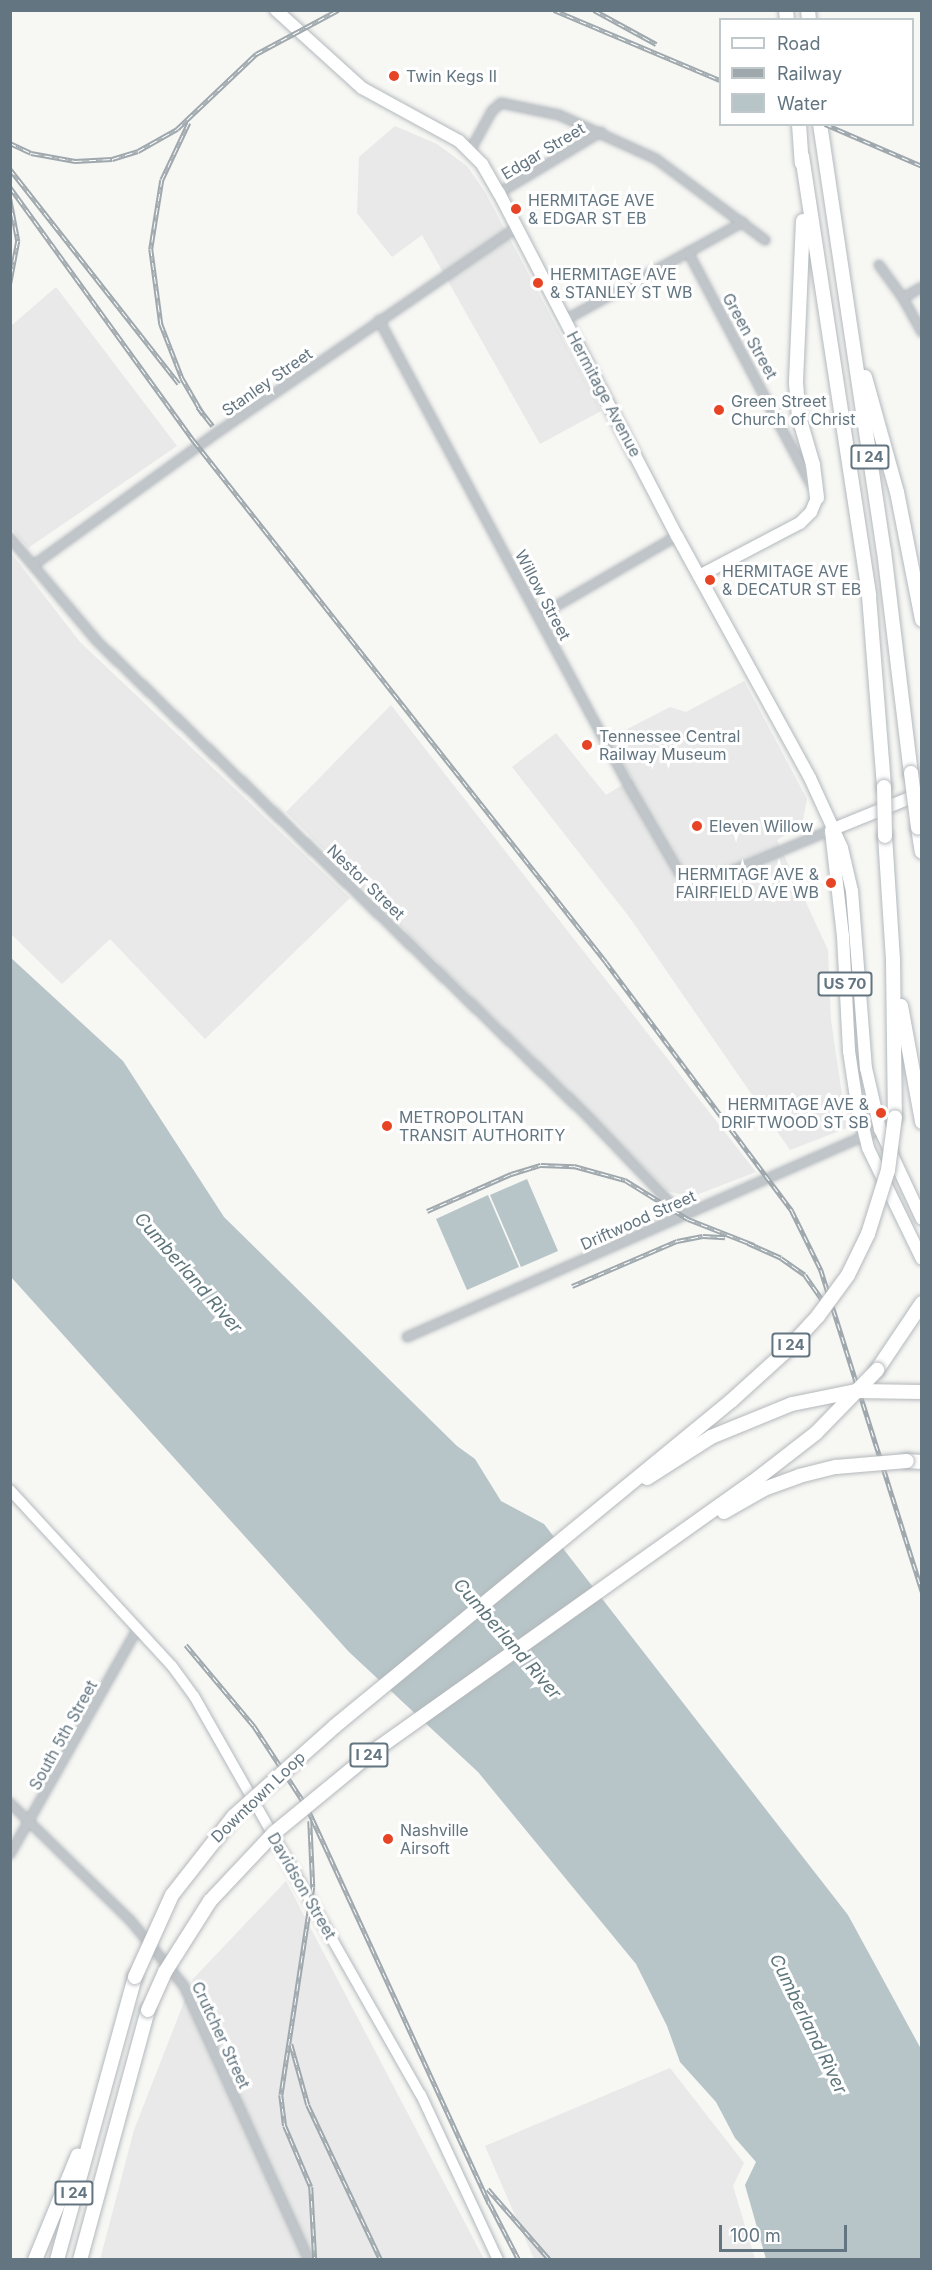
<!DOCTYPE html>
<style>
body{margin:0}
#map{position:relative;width:932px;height:2270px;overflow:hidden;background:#f7f7f4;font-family:Inter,sans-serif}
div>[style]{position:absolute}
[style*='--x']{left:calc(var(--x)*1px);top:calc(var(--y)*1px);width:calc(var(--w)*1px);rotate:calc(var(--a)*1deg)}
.built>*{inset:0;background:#e8e9e8}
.water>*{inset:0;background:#b7c5c8}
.roads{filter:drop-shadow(0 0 2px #b3b9bd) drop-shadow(0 0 2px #b3b9bd)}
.street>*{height:8px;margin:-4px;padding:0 4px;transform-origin:4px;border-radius:4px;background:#c0c5c9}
.secondary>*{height:10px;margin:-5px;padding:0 5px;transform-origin:5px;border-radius:5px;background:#fff}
.primary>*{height:12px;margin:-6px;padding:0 6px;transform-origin:6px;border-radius:6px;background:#fff}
.highway>*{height:14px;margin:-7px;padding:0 7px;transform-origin:7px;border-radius:7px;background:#fff}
.rail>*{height:4.5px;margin-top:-2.25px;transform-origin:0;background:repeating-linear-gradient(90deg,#fff 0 7px,#9fa8ad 0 14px);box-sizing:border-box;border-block:2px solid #9fa8ad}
.bridges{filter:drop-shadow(0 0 2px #b4b8bb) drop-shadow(0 0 2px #b4b8bb)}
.highway-bridge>*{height:14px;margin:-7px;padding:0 7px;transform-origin:7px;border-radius:7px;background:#fff}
.dots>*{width:16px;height:16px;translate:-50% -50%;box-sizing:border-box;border:3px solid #fff;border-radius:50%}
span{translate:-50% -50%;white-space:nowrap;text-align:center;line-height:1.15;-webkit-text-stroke:6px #fff;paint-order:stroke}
.shield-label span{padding:2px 4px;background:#fff;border:2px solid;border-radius:4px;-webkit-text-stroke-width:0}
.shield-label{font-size:15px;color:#627580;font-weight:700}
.poi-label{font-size:16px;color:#627580}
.left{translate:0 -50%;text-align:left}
.right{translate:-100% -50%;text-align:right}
.street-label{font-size:16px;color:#627580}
.water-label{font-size:18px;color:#5d757b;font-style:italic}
.frame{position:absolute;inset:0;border:12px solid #627580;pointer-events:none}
.legend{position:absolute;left:719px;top:18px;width:195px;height:108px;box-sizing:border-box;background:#fff;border:2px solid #c0c8cc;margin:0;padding:8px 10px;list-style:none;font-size:18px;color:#627580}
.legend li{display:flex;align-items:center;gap:12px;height:30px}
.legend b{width:30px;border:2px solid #c0c8cc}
.scale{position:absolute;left:719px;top:2225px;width:128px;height:27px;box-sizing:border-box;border:3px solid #627580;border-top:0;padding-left:8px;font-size:18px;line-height:21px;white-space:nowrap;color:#627580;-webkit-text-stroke:4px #fff;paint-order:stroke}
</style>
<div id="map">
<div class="built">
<div style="clip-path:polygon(395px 126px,437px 144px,467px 166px,485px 192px,601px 411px,540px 444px,422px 235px,392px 257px,357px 213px,359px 157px)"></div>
<div style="clip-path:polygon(56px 287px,177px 446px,28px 548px,11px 528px,11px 326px)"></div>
<div style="clip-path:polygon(11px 553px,80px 642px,350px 898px,205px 1039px,110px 939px,62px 984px,11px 934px)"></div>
<div style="clip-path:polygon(744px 681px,807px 799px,802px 825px,777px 840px,828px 950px,831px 1020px,847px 1128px,790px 1150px,630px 918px,512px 767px,556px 733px,606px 795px,632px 779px,610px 738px,670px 707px,686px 712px)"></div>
<div style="clip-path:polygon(391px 705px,756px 1172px,691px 1197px,668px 1191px,286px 812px)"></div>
<div style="clip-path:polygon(286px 1881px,484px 2259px,100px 2260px,134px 2130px,193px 1979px)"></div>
<div style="clip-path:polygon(670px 2068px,744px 2163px,733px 2186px,755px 2259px,534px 2259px,485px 2146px)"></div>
</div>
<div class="water">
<div style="clip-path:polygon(10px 957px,123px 1061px,224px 1217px,457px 1446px,475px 1459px,501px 1501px,544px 1524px,848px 1915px,921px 2049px,921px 2259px,766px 2259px,745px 2185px,756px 2162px,735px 2138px,716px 2102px,680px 2062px,667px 2026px,636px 1964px,478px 1772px,349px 1652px,11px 1277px)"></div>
<div style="clip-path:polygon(527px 1179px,558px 1251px,521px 1267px,490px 1195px)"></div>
<div style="clip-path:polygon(488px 1195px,519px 1267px,467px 1290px,436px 1219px)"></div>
</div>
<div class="roads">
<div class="street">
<div style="--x:470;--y:151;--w:46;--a:-61.2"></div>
<div style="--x:492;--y:111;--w:12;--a:-42"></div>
<div style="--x:501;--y:103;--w:59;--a:11.7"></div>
<div style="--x:559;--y:115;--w:107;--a:24.4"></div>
<div style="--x:656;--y:159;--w:136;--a:36.6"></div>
<div style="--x:499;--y:193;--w:119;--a:-30.9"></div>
<div style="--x:688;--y:252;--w:263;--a:62.1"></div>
<div style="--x:879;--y:265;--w:41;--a:54"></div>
<div style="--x:922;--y:287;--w:22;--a:150"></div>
<div style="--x:903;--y:298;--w:39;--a:61"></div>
<div style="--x:379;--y:320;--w:531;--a:61.79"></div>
<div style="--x:630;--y:788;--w:99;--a:59.8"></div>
<div style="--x:680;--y:874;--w:13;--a:32"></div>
<div style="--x:691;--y:881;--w:15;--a:4"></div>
<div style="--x:706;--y:882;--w:135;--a:-22.6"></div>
<div style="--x:565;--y:320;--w:203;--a:-28.8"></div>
<div style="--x:10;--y:538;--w:135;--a:49.8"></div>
<div style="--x:97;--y:641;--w:684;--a:44.11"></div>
<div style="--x:588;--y:1117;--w:136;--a:46.2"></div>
<div style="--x:35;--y:564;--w:229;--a:-35.8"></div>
<div style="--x:221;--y:430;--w:359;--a:-34.4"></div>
<div style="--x:539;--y:616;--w:160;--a:-30.1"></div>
<div style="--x:407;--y:1337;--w:517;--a:-23.74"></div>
<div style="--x:10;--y:1803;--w:168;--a:44.3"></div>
<div style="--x:130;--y:1920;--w:85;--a:50.7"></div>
<div style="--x:184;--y:1986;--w:301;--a:65.5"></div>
<div style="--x:10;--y:1854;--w:260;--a:-60.5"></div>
</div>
<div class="secondary">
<div style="--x:10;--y:1490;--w:239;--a:47.4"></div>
<div style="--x:172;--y:1666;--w:37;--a:54"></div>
<div style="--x:194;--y:1696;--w:459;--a:60.4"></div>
<div style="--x:421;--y:2095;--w:182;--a:65"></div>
</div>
<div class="primary">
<div style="--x:276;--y:10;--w:116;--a:42.2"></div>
<div style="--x:362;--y:88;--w:111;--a:28.7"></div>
<div style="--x:459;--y:141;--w:33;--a:45"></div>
<div style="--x:482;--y:164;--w:34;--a:60"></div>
<div style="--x:499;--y:193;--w:386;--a:62.6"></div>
<div style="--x:677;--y:536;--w:276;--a:61.2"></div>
<div style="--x:810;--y:778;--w:77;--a:65.4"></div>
<div style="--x:842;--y:848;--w:44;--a:76.9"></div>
<div style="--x:852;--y:891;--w:178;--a:85.5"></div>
<div style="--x:866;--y:1068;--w:63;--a:77.1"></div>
<div style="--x:880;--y:1129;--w:99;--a:65"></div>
<div style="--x:699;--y:576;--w:114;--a:-27.7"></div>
<div style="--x:800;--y:523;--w:16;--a:-45"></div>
<div style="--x:811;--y:512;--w:15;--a:-67"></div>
<div style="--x:831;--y:830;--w:98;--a:-22.1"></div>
<div style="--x:831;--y:831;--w:106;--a:83.5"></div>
<div style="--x:843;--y:936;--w:115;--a:87"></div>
<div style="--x:849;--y:1051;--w:48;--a:81.5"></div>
<div style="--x:856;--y:1098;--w:51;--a:76.5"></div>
<div style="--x:868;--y:1148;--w:123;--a:64.1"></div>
</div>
<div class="highway">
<div style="--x:786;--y:10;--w:10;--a:84"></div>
<div style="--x:808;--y:10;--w:10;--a:84"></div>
<div style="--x:799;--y:124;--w:39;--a:86"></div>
<div style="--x:820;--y:124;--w:432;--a:81.5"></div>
<div style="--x:884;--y:551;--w:224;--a:83.1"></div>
<div style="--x:802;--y:156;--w:445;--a:81.3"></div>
<div style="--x:869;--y:596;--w:192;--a:85.5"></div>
<div style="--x:803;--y:221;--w:162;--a:92.5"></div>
<div style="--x:796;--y:383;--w:34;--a:85"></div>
<div style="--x:799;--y:417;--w:50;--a:73.7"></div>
<div style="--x:813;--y:465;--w:33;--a:83"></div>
<div style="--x:865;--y:377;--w:119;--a:74.5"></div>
<div style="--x:897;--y:492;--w:130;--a:78.9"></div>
<div style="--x:918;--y:828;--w:24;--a:81"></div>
<div style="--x:885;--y:836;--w:124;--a:86.3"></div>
<div style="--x:893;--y:960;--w:157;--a:89.3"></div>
<div style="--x:901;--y:1006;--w:118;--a:79.7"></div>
<div style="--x:877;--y:1370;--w:81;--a:-56.1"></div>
<div style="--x:907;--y:1461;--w:15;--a:4"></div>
<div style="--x:35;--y:2260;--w:113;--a:-67.7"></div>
<div style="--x:57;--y:2260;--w:294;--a:-74.6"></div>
<div style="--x:80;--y:2260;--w:259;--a:-74.8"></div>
</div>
</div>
<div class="rail">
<div style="--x:554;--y:10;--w:180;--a:22.9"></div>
<div style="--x:594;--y:10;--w:71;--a:28.7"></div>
<div style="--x:189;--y:123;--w:63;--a:115.3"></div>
<div style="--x:162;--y:180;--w:70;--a:99.1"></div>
<div style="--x:151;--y:249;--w:76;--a:82.4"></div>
<div style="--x:161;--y:324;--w:58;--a:68.7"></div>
<div style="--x:182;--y:378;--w:42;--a:59.7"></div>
<div style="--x:825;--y:124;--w:106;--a:23.4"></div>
<div style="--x:10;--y:143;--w:23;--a:25"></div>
<div style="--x:31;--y:153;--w:45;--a:10.3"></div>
<div style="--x:75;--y:161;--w:37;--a:-3"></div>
<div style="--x:112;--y:159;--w:27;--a:-17"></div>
<div style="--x:138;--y:151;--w:45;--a:-29.4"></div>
<div style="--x:177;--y:129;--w:109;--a:-43.5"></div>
<div style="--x:256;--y:54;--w:93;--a:-28.2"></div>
<div style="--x:10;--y:169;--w:273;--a:51.8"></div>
<div style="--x:10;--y:187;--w:314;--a:54.1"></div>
<div style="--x:194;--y:441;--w:664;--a:51.66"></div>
<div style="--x:606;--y:962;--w:311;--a:53.2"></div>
<div style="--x:792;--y:1211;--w:66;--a:63.8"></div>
<div style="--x:821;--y:1270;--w:337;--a:72.5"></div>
<div style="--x:10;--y:199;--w:43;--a:79.2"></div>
<div style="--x:18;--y:241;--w:43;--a:100.8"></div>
<div style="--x:198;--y:407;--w:24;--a:52"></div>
<div style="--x:427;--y:1211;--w:92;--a:-23.8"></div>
<div style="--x:511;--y:1174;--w:31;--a:-17"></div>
<div style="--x:541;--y:1165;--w:33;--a:2"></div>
<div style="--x:574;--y:1166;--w:53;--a:15.4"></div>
<div style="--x:625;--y:1180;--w:74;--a:31.8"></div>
<div style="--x:688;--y:1219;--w:71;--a:21.5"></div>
<div style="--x:748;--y:1243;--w:36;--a:24"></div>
<div style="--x:781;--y:1258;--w:29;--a:35"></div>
<div style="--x:805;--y:1275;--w:39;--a:55"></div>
<div style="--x:572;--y:1286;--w:114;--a:-23.2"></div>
<div style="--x:677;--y:1241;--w:26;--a:-11"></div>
<div style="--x:703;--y:1236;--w:22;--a:3"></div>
<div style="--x:186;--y:1645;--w:106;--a:50"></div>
<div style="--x:254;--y:1726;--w:97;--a:56.8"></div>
<div style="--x:307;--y:1807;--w:437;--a:65.3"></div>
<div style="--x:490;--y:2204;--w:63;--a:62.6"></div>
<div style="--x:310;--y:1821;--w:66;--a:87.4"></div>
<div style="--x:313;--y:1887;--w:210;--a:98.7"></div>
<div style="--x:281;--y:2095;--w:31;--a:83"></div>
<div style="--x:285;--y:2126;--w:66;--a:66.9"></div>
<div style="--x:311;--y:2187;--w:73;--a:86.9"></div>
<div style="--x:291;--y:2044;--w:63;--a:74.4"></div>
<div style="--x:308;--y:2105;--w:171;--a:64.8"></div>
<div style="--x:488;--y:2189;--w:94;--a:48.9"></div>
</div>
<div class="bridges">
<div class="highway-bridge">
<div style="--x:911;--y:773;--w:55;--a:82.7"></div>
<div style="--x:884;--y:787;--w:49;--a:88.8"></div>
<div style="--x:647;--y:1478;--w:76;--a:-32.6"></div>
<div style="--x:711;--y:1437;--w:87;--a:-22.2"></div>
<div style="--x:792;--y:1404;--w:65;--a:-11.5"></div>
<div style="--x:856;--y:1391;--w:66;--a:0.9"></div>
<div style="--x:724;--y:1512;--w:46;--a:-29.9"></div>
<div style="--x:764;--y:1489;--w:37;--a:-20"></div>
<div style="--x:799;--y:1476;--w:38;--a:-14"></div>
<div style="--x:836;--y:1467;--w:71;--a:-4.8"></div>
<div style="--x:135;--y:1977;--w:90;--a:-65.7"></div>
<div style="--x:172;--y:1895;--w:100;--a:-51.9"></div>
<div style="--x:234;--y:1816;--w:135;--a:-41.7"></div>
<div style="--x:335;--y:1726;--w:512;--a:-39.38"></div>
<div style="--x:731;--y:1401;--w:72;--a:-42.2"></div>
<div style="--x:784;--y:1353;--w:50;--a:-47.4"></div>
<div style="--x:818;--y:1316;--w:51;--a:-53.8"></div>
<div style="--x:848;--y:1275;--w:46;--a:-64"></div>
<div style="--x:868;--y:1234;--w:67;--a:-72.6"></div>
<div style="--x:888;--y:1170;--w:53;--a:-82.5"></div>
<div style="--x:148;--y:2010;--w:42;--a:-65.9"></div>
<div style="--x:165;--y:1972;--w:84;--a:-57.6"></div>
<div style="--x:210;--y:1901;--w:93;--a:-46.7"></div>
<div style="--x:274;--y:1833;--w:129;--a:-39.4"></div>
<div style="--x:374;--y:1751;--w:471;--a:-35.4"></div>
<div style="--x:758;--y:1478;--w:73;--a:-37.8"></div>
<div style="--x:816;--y:1433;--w:88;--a:-45.9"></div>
</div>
</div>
<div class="dots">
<div style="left:394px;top:76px;background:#e64425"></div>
<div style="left:516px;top:209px;background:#e64425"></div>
<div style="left:538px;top:283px;background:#e64425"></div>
<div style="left:719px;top:410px;background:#e64425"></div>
<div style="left:710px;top:580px;background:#e64425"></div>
<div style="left:587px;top:745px;background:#e64425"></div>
<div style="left:697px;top:826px;background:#e64425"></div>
<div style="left:831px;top:883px;background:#e64425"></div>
<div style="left:881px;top:1113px;background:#e64425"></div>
<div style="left:387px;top:1126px;background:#e64425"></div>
<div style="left:388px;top:1839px;background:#e64425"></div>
</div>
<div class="shield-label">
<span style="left:870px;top:457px">I 24</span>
<span style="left:845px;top:984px">US 70</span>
<span style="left:791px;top:1345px">I 24</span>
<span style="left:369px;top:1755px">I 24</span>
<span style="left:74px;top:2193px">I 24</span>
</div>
<div class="poi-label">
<span class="left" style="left:406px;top:76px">Twin Kegs II</span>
<span class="left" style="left:528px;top:209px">HERMITAGE AVE<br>&amp; EDGAR ST EB</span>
<span class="left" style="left:550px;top:283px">HERMITAGE AVE<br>&amp; STANLEY ST WB</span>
<span class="left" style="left:731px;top:410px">Green Street<br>Church of Christ</span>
<span class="left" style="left:722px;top:580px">HERMITAGE AVE<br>&amp; DECATUR ST EB</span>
<span class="left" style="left:599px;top:745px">Tennessee Central<br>Railway Museum</span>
<span class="left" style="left:709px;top:826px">Eleven Willow</span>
<span class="right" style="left:819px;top:883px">HERMITAGE AVE &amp;<br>FAIRFIELD AVE WB</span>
<span class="right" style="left:869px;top:1113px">HERMITAGE AVE &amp;<br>DRIFTWOOD ST SB</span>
<span class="left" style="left:399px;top:1126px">METROPOLITAN<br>TRANSIT AUTHORITY</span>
<span class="left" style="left:400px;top:1839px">Nashville<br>Airsoft</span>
</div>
<div class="street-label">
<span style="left:543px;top:151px;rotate:-31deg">Edgar Street</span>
<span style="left:750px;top:336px;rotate:61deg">Green Street</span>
<span style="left:267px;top:382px;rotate:-35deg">Stanley Street</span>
<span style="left:604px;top:394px;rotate:62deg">Hermitage Avenue</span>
<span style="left:543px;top:595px;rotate:62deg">Willow Street</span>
<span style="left:366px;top:882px;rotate:44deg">Nestor Street</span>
<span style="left:638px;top:1220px;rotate:-24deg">Driftwood Street</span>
<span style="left:63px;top:1735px;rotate:-61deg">South 5th Street</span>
<span style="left:258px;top:1797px;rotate:-44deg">Downtown Loop</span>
<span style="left:302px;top:1886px;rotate:60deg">Davidson Street</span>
<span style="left:221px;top:2035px;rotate:65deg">Crutcher Street</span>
</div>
<div class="water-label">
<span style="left:188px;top:1273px;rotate:49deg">Cumberland River</span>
<span style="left:507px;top:1639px;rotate:49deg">Cumberland River</span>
<span style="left:808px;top:2024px;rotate:64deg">Cumberland River</span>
</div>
<div class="frame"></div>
<ul class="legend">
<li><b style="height:8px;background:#fff"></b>Road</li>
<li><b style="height:8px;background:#9fa8ad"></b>Railway</li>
<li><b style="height:16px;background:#b7c5c8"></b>Water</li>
</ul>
<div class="scale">100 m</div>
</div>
